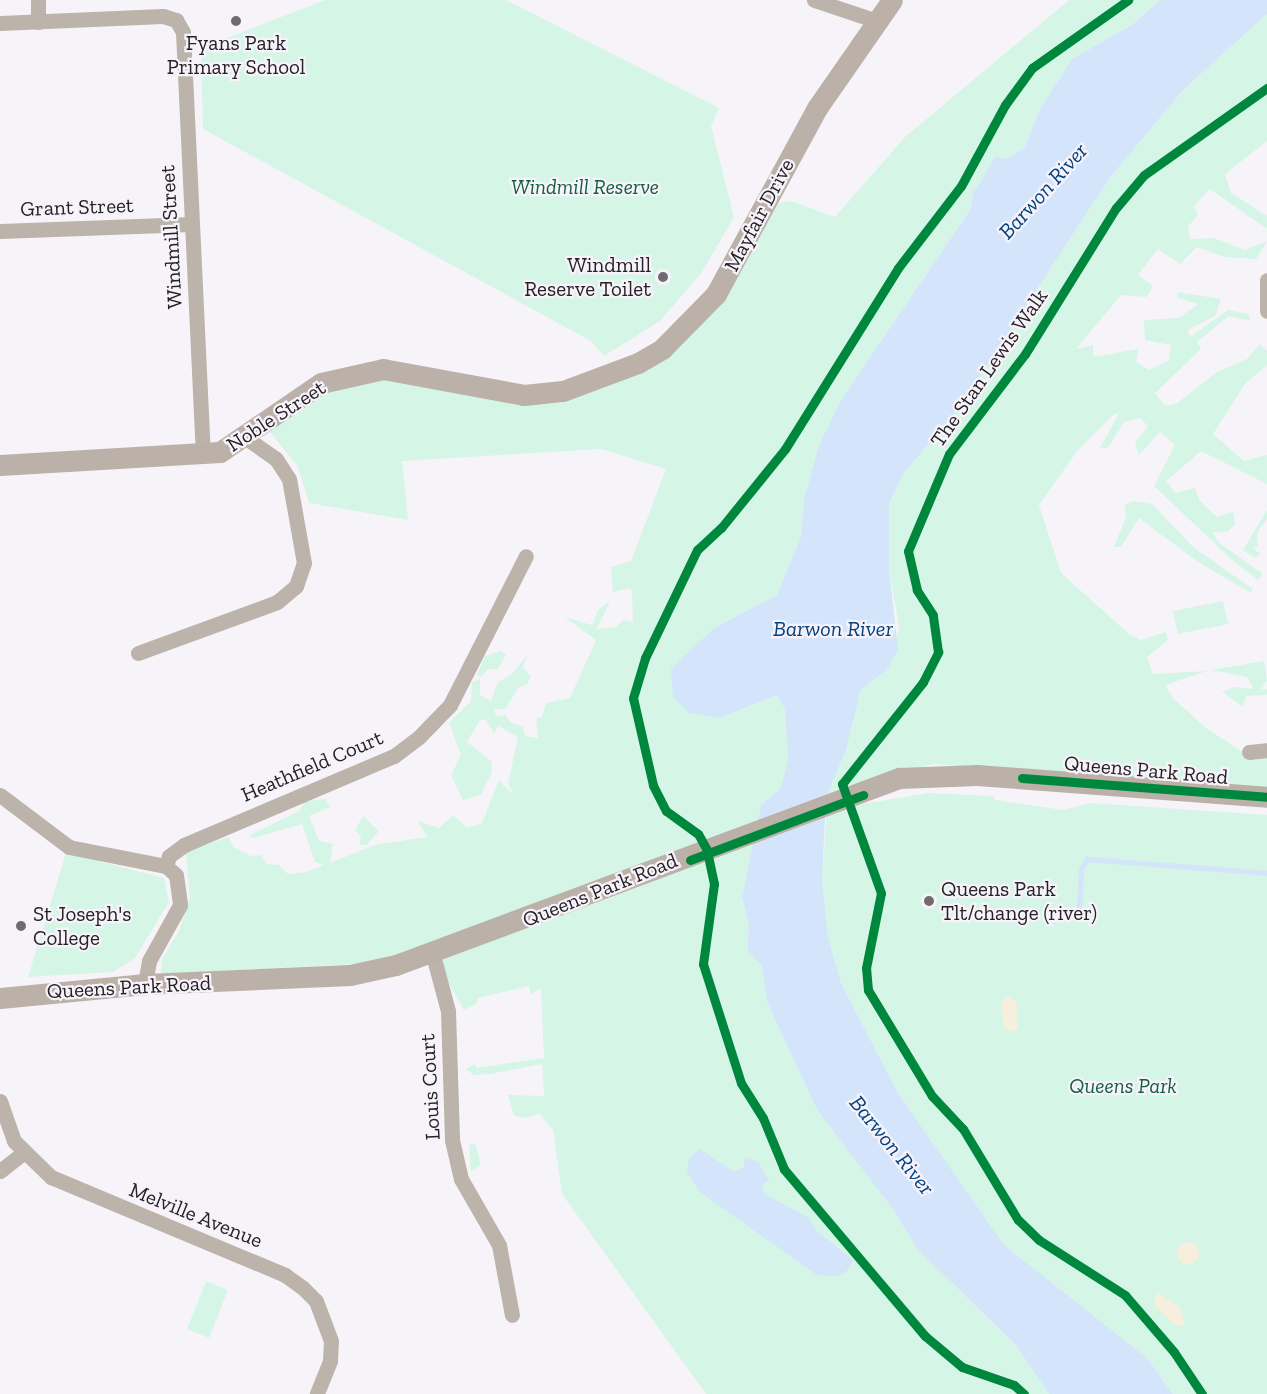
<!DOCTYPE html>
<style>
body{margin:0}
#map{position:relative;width:1267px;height:1394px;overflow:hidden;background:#f7f4f9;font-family:"Zilla Slab",serif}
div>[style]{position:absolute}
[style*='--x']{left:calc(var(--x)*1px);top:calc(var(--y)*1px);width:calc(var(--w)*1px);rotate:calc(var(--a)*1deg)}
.green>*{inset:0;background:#d5f5e6}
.sand>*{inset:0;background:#f6efdd}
.round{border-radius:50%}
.water>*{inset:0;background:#d4e4fa}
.stream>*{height:4.5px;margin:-2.25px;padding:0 2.25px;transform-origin:2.25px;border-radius:2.25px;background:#d4e4fa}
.street>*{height:15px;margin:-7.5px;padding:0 7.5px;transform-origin:7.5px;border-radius:7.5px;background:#bcb3aa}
.secondary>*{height:21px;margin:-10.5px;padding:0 10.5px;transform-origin:10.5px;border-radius:10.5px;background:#bbb1a9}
.cycleway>*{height:9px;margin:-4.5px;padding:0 4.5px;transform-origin:4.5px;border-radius:4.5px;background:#00873e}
.dots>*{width:16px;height:16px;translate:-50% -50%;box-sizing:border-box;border:3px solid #f8f3fa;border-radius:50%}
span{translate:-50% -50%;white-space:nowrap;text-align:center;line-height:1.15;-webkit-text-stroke:4.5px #f8f3fa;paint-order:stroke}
.poi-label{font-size:21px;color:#242225}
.right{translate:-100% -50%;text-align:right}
.left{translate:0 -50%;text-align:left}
.park-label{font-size:21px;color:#106040;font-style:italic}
.street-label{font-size:21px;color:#242225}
.water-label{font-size:22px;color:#004381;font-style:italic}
</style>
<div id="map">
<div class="green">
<div style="clip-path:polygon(325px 0,506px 0,719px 108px,711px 126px,734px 217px,702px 272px,660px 321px,604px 356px,591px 341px,203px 129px,201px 48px)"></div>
<div style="clip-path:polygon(1069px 0,1160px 0,1133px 24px,1072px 59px,1040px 109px,1024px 148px,1006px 159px,996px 156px,973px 193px,970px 210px,841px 400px,804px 500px,801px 537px,777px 595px,714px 628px,720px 718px,776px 695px,785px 709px,788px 761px,782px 788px,761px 805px,742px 897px,749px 926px,747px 950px,762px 966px,767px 1002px,817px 1110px,892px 1208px,918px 1250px,1015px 1344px,1049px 1394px,706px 1394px,562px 1194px,553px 1130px,539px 1113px,527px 1118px,514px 1116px,508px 1095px,544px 1096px,542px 1064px,490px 1074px,474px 1075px,465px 1069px,475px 1064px,476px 1068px,544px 1058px,541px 989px,531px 994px,529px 986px,477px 998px,477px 1003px,464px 1010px,436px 960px,161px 974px,162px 959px,179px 931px,190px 897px,186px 852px,229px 837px,233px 847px,251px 856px,261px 855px,267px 864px,279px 865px,288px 874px,307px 872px,324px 865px,315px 862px,302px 824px,254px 838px,248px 836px,299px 811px,305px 801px,325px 799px,330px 807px,309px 816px,319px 841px,333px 844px,330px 863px,375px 845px,427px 837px,418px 821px,439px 828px,453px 815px,467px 828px,482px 823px,499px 780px,514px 795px,508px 784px,518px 737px,498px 726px,494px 734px,486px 720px,480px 720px,467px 742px,491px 761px,492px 772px,481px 795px,463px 800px,451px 775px,461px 755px,449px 723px,471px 701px,472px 682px,480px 679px,480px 695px,491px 701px,498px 682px,512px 674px,528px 654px,523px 667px,531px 677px,527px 684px,518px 688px,505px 709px,494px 709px,496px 716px,506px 715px,510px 722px,523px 727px,525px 736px,538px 738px,536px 719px,542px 717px,546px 703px,570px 698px,596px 640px,564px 617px,592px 625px,598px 610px,610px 601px,597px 629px,616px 627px,623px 620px,633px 622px,632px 591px,629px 588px,613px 592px,611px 567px,631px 561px,666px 469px,601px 449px,402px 461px,408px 520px,309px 503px,298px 467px,270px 432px,323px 391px,374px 377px,580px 394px,726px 293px,779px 203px,790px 201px,835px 217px,905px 137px)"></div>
<div style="clip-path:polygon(1267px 14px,1267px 141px,1225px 174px,1231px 193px,1267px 216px,1267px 229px,1210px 189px,1194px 206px,1198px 214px,1188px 227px,1190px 239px,1214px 238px,1245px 250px,1267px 241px,1256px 259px,1224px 257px,1197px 247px,1180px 264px,1158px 249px,1138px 275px,1153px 286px,1147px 297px,1121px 295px,1076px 349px,1093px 345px,1093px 355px,1099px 356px,1138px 349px,1136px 362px,1149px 370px,1169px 360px,1171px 345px,1145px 340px,1144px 320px,1179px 318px,1198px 304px,1177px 298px,1178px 292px,1221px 299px,1215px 316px,1188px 330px,1190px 337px,1228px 310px,1248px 314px,1251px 321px,1229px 316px,1197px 342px,1201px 349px,1155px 393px,1165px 406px,1176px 404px,1217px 372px,1247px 359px,1260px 344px,1267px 351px,1267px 365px,1245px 384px,1213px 434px,1244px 461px,1267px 455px,1267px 484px,1201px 451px,1166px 481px,1176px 493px,1195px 488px,1199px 500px,1217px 517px,1233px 512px,1235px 525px,1227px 532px,1213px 532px,1218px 542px,1263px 574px,1258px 580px,1231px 559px,1154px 486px,1175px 445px,1160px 432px,1139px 455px,1135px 443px,1148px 426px,1140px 418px,1124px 422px,1108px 448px,1100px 448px,1119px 413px,1114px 414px,1078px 450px,1039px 505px,1061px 573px,1130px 635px,1141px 640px,1166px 632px,1168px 640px,1147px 657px,1153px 674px,1207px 671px,1165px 685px,1173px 698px,1206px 728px,1255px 760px,1267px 758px,1267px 792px,934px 764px,873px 778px,826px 798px,846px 750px,861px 690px,887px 670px,899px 627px,889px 568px,889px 504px,904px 473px,962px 404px,1109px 179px,1183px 90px)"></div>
<div style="clip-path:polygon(1133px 501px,1152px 504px,1193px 547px,1253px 589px,1251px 593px,1198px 562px,1139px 518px,1121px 547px,1114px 547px,1126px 517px,1125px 504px)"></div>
<div style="clip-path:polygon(1267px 510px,1267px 519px,1257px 533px,1258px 547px,1253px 548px,1260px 554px,1256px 558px,1243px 550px)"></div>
<div style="clip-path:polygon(1223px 601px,1228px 624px,1178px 634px,1173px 611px)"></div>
<div style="clip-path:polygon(500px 651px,506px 655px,498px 669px,488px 669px,481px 677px,477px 674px,485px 656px)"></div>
<div style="clip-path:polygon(1264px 661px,1267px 680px,1261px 690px,1267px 689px,1267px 695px,1246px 696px,1243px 707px,1222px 692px,1234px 687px,1254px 689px,1247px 677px,1211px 670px)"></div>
<div style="clip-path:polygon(928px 793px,993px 796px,995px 800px,1063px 810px,1090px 803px,1267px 815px,1267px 1394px,1173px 1394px,1147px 1358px,1004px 1245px,898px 1093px,841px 983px,828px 937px,822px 881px,827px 810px)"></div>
<div style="clip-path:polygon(363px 816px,379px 831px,367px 845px,359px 845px,361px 836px,355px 830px)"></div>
<div style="clip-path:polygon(66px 853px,164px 878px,169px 902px,135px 958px,113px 972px,28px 977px)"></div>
<div style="clip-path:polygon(475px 1143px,481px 1165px,471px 1172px,469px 1145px)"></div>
<div style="clip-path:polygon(206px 1281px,228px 1290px,209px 1338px,187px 1329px)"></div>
</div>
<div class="sand">
<div style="clip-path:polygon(1009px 995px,1017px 1004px,1018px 1028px,1013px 1032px,1004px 1029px,1001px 1002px)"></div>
<div class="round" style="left:1177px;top:1242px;width:22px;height:22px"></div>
<div style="clip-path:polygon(1156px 1292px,1179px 1306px,1185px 1326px,1173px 1324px,1154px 1304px)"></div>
</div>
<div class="water">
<div style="clip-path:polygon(1160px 0,1267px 0,1267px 14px,1183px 90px,1109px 179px,962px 404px,904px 473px,889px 504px,889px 568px,898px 649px,887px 670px,861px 690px,846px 750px,826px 798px,822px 881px,828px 937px,841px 983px,898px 1093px,1004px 1245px,1147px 1358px,1173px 1394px,1049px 1394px,1015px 1344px,918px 1250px,892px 1208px,817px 1110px,767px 1002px,762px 966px,747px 950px,749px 926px,742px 897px,761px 805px,781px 788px,788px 761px,785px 709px,776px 695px,720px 718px,689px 713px,673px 697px,671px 669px,714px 628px,777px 595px,801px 537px,804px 500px,818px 448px,841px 400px,970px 210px,973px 193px,996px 156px,1006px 159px,1024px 148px,1040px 109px,1072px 59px,1133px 24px)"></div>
<div style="clip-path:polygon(700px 1149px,734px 1172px,744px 1167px,745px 1157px,758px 1162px,769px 1180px,762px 1185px,764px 1194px,809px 1218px,817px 1231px,853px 1260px,847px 1271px,839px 1276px,817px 1275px,700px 1192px,687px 1172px,689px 1158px)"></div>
</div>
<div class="stream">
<div style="--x:1079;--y:908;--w:39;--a:-87"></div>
<div style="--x:1081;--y:869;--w:12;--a:-59"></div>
<div style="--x:1087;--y:859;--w:181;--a:4.4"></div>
</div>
<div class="street">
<div style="--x:38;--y:0;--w:22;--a:90"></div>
<div style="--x:814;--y:0;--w:66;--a:18.4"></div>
<div style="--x:0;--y:23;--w:163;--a:-2.5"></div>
<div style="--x:163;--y:16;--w:14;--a:17"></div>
<div style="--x:176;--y:20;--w:14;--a:60"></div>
<div style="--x:183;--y:32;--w:423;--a:87.3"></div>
<div style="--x:0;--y:231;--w:192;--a:-2.1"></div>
<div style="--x:1267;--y:280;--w:31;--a:90"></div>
<div style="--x:138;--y:653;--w:148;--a:-20.1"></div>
<div style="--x:277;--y:602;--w:25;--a:-40"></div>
<div style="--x:296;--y:586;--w:24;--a:-71"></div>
<div style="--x:304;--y:563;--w:85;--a:-100.1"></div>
<div style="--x:289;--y:479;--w:24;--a:-123"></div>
<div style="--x:276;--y:459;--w:37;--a:-145"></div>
<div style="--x:1249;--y:752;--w:18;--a:-6"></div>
<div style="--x:0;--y:795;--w:86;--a:37"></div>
<div style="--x:69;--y:847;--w:99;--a:11.1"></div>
<div style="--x:166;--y:866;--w:13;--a:42"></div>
<div style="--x:176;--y:875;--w:30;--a:82"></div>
<div style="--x:180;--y:905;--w:64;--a:119"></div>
<div style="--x:149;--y:961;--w:23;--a:100"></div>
<div style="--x:166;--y:866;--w:10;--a:-73"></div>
<div style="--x:169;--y:856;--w:19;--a:-36"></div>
<div style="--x:184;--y:845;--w:228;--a:-23"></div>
<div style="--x:394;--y:756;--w:31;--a:-37"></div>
<div style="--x:419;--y:737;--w:45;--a:-45.9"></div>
<div style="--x:450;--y:705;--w:167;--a:-63"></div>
<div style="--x:433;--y:955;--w:58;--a:75"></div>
<div style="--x:448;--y:1011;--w:129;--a:88.2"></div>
<div style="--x:452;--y:1140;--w:40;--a:77"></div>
<div style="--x:461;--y:1179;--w:76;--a:60.1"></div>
<div style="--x:499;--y:1245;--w:71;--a:79.5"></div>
<div style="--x:0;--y:1101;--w:42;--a:70.7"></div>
<div style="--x:14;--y:1141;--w:52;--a:44.2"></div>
<div style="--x:51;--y:1177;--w:254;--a:22.7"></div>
<div style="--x:285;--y:1275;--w:22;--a:36"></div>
<div style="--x:303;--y:1288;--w:18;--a:45"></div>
<div style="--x:316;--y:1301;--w:43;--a:69.4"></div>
<div style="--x:331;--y:1341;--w:20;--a:93"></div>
<div style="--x:330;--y:1361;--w:35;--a:112"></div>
<div style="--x:0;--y:1171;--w:29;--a:-38"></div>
</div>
<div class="secondary">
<div style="--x:0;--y:465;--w:220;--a:-3.4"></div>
<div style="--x:220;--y:452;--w:122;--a:-34.3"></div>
<div style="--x:321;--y:383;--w:64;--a:-12.7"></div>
<div style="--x:383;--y:369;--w:143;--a:10.4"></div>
<div style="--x:524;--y:395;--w:39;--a:-6"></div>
<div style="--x:563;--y:391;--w:80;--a:-20.5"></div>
<div style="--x:638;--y:363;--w:28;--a:-30"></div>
<div style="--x:662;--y:349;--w:77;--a:-45.5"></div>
<div style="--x:716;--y:294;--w:212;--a:-61.5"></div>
<div style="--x:817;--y:108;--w:131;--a:-55.2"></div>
<div style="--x:0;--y:998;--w:146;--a:-5.5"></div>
<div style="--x:145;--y:984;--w:205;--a:-2.5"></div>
<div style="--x:350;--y:975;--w:47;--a:-12.3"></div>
<div style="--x:396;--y:965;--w:537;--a:-20.39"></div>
<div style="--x:899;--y:778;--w:78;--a:-2.2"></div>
<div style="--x:977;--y:775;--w:291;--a:4.3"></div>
</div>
<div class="cycleway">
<div style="--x:1022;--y:778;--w:246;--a:4.4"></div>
<div style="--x:690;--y:860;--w:185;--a:-20.6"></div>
<div style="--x:1024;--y:1394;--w:13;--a:-138"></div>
<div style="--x:1014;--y:1385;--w:55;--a:-160.9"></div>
<div style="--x:962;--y:1367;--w:48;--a:-140"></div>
<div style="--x:925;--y:1336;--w:219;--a:-130.2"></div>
<div style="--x:784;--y:1169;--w:55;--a:-112.4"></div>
<div style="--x:763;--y:1118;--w:41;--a:-122.2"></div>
<div style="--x:741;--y:1083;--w:125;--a:-107.7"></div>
<div style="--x:703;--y:964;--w:81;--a:-82.2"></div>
<div style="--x:714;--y:884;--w:35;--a:-102"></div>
<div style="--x:707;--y:850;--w:18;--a:-119"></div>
<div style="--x:698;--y:834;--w:39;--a:-144"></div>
<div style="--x:666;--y:811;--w:29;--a:-117"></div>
<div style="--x:653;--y:785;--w:89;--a:-102.9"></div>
<div style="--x:633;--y:698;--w:42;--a:-73.3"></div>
<div style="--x:645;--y:658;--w:120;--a:-64.3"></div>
<div style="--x:697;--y:550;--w:33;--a:-43"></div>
<div style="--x:721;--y:528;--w:102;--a:-51"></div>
<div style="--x:785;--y:449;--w:213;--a:-58"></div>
<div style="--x:898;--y:268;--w:103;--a:-52.5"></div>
<div style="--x:961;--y:186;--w:92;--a:-61.5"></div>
<div style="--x:1005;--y:105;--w:46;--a:-53.9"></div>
<div style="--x:1032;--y:68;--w:118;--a:-35.3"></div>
<div style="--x:1202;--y:1394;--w:50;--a:-123.7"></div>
<div style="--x:1174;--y:1352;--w:75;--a:-130.7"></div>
<div style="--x:1125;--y:1295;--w:102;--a:-147.4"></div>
<div style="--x:1039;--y:1240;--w:29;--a:-136"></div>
<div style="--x:1018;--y:1220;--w:106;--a:-121.1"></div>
<div style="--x:963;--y:1129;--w:45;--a:-133.2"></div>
<div style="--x:932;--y:1096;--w:124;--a:-121.1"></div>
<div style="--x:868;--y:990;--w:22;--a:-95"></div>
<div style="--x:866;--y:968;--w:76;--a:-78.7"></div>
<div style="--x:881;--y:893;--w:116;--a:-109.7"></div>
<div style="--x:842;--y:784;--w:130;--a:-51.5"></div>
<div style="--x:923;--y:682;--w:34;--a:-63"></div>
<div style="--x:938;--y:652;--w:37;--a:-98"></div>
<div style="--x:933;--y:615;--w:30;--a:-123"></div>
<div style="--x:917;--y:590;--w:40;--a:-103"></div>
<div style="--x:908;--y:551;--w:105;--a:-67.1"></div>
<div style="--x:949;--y:454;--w:126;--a:-52.8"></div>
<div style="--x:1025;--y:354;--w:172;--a:-58.1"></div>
<div style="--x:1116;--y:208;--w:43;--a:-49.7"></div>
<div style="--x:1144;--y:175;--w:151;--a:-35.3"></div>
</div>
<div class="dots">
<div style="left:236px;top:21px;background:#6e6c6f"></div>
<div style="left:663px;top:277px;background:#6e6c6f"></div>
<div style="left:929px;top:901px;background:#6e6c6f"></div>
<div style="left:21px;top:926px;background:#6e6c6f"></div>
</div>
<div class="poi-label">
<span style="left:236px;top:55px">Fyans Park<br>Primary School</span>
<span class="right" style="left:651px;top:277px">Windmill<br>Reserve Toilet</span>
<span class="left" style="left:941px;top:901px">Queens Park<br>Tlt/change (river)</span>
<span class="left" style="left:33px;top:926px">St Joseph's<br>College</span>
</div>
<div class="park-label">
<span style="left:585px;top:187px">Windmill Reserve</span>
<span style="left:1123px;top:1086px">Queens Park</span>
</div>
<div class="street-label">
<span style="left:77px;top:207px;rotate:-2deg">Grant Street</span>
<span style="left:759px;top:215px;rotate:-62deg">Mayfair Drive</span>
<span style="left:171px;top:237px;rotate:-93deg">Windmill Street</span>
<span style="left:989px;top:368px;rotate:-55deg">The Stan Lewis Walk</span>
<span style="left:276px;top:416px;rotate:-33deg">Noble Street</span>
<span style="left:312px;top:766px;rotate:-23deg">Heathfield Court</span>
<span style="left:1146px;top:770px;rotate:5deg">Queens Park Road</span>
<span style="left:600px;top:890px;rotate:-22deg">Queens Park Road</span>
<span style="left:129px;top:987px;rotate:-3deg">Queens Park Road</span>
<span style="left:430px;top:1087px;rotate:-93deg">Louis Court</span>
<span style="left:196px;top:1215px;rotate:22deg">Melville Avenue</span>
</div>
<div class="water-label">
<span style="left:1043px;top:191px;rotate:-48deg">Barwon River</span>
<span style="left:833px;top:629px">Barwon River</span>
<span style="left:892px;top:1145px;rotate:51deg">Barwon River</span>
</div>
</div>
